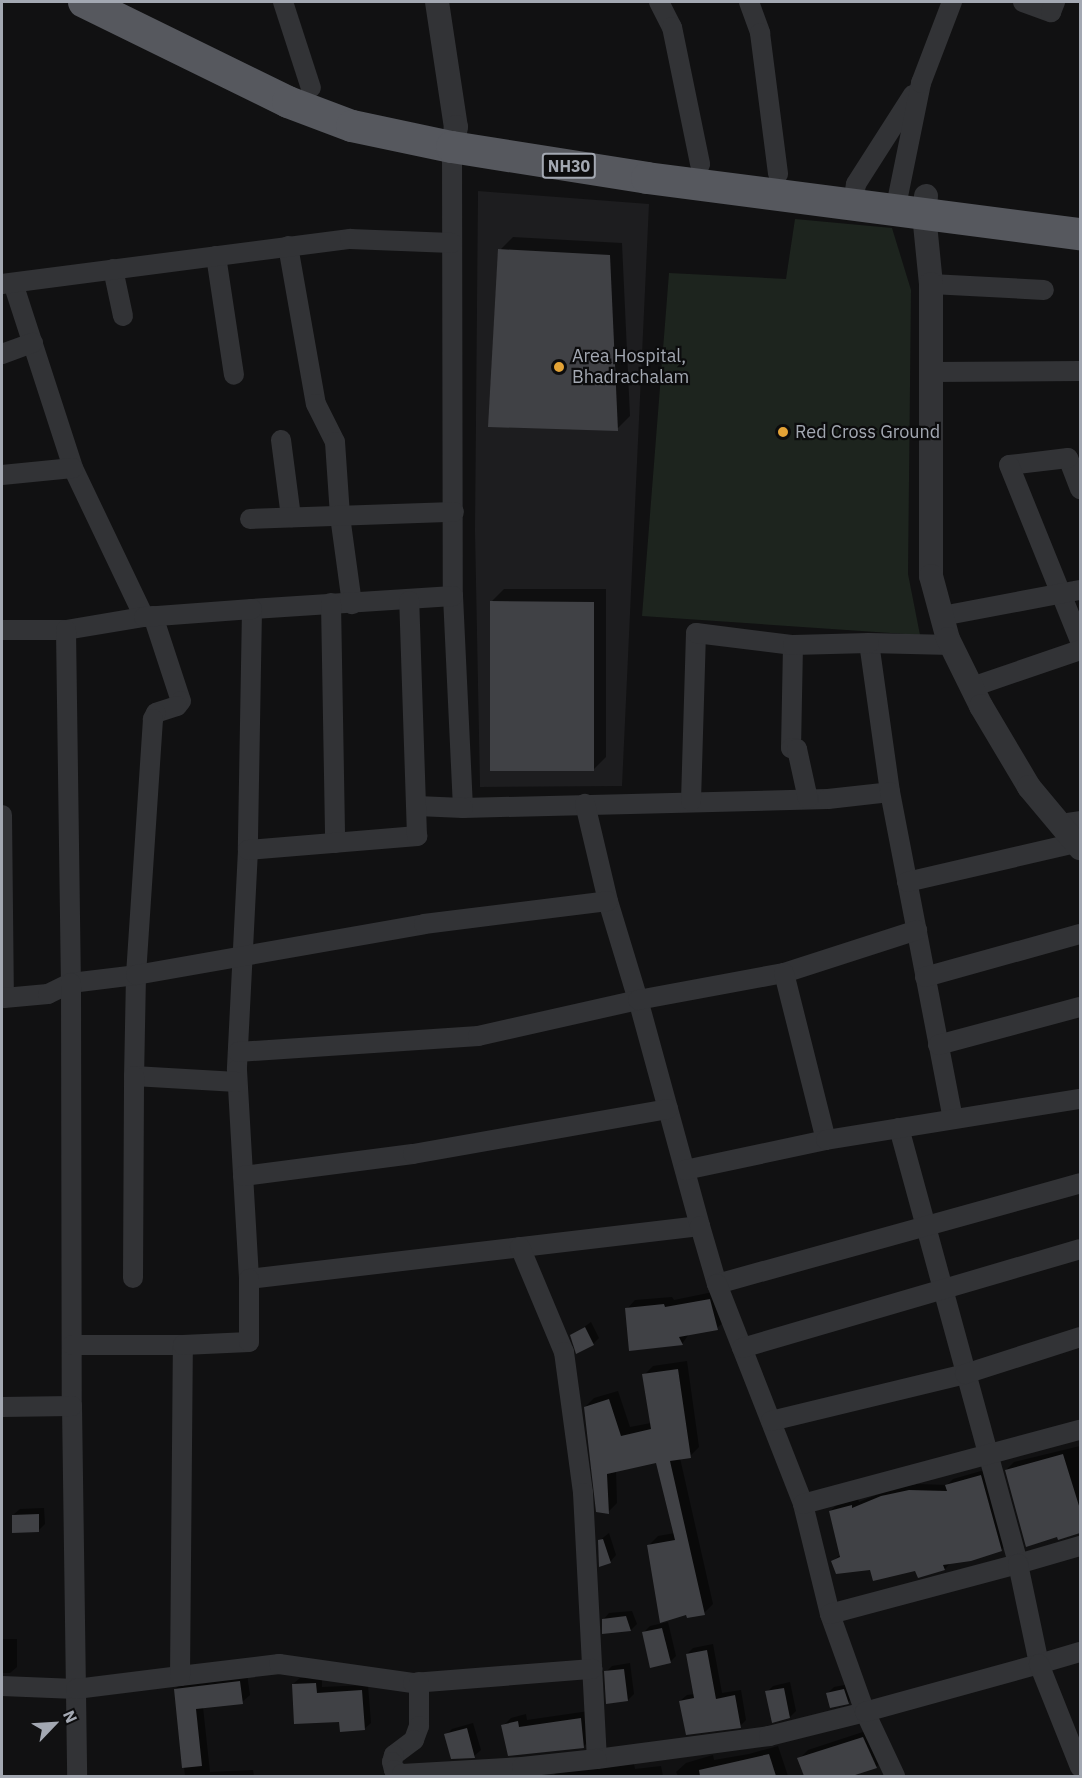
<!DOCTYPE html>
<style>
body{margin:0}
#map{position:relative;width:1082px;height:1778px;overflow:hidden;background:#111112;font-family:"IBM Plex Sans",sans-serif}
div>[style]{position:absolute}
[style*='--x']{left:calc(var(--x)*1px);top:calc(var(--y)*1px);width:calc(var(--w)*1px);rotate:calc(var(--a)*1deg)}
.built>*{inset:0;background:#1d1d1f}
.green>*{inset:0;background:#1d241e}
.shadow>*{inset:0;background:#0007}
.building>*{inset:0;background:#404145}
.minor>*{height:20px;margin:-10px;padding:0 10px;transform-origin:10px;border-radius:10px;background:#323336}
.tertiary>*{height:24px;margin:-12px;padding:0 12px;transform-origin:12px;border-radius:12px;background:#323336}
.trunk>*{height:32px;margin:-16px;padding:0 16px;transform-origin:16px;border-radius:16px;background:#56585e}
.dots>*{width:16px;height:16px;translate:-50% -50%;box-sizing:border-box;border:3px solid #0c0c0d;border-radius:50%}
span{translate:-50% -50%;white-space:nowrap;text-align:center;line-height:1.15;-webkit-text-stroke:4.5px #0c0c0d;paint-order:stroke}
.shield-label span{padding:2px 4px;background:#0c0c0d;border:2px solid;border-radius:4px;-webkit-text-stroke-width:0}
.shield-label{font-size:16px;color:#a3a8b2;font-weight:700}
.poi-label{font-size:18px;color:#a3a8b2}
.left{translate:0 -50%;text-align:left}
.frame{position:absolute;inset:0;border:3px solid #a3a8b2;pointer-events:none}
.north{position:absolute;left:24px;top:1694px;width:60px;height:60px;-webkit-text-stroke:4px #0c0c0d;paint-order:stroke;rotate:65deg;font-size:16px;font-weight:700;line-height:24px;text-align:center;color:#a3a8b2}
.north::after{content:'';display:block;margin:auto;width:21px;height:27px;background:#a3a8b2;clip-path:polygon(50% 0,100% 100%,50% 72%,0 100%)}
</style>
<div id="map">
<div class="built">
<div style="clip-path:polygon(478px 191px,649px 204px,622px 786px,480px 787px,475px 531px)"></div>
</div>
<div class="green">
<div style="clip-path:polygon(795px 219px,892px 228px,911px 290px,908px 574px,920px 635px,642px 616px,669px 273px,786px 279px)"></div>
</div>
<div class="shadow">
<div style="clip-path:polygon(513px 237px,622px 243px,630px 416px,617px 429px,500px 250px)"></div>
<div style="clip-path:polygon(504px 589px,606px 589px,606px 757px,593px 770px,491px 602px)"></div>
<div style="clip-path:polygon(718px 1291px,726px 1320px,717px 1328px,689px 1334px,682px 1344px,627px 1309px,635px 1300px,672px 1297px,674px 1300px)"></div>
<div style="clip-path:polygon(591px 1322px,599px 1338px,593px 1344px,572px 1336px)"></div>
<div style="clip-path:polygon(687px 1361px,699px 1447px,690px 1456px,680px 1458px,713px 1604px,704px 1613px,687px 1613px,649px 1545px,658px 1536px,675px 1533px,657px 1461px,616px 1470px,617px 1503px,608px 1512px,585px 1407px,594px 1398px,618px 1391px,630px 1427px,651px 1423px,644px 1375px,653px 1366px)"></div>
<div style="clip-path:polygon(1080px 1446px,1080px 1532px,1059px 1538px,1006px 1470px,1014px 1462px)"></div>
<div style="clip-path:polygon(988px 1469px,1008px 1543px,1001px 1550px,951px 1562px,945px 1569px,871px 1568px,832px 1562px,841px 1554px,830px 1511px,837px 1505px,858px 1499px,859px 1502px,889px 1490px,917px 1484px,947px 1485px,953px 1479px)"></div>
<div style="clip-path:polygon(44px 1508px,45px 1524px,39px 1530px,13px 1515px,20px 1509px)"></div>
<div style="clip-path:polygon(609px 1533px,616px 1555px,610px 1562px,599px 1541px)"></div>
<div style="clip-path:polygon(632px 1611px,637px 1624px,631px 1630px,604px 1633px,603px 1620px,609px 1613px)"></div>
<div style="clip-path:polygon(668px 1622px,676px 1656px,670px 1662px,643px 1633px,650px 1626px)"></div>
<div style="clip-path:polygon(2px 1639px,17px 1639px,17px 1667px,10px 1673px,2px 1673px)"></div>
<div style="clip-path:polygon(713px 1644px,722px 1693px,741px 1690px,746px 1720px,740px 1726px,680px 1701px,687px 1695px,695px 1694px,687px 1654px,693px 1648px)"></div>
<div style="clip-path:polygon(630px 1663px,634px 1694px,628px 1700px,606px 1672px,612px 1666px)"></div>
<div style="clip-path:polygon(247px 1674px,250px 1695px,242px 1702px,203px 1707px,210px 1772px,253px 1770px,254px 1776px,185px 1776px,175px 1689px,183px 1682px)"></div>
<div style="clip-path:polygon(322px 1677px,322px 1687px,368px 1685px,371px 1723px,364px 1729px,341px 1720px,293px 1684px,300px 1678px)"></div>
<div style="clip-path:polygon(790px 1682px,796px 1711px,790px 1717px,767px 1692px,773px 1686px)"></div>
<div style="clip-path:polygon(850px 1684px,855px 1696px,848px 1702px,831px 1707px,828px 1693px,834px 1687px)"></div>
<div style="clip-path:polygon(589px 1711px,591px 1739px,583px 1747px,503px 1726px,511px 1718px,526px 1714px,527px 1720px)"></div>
<div style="clip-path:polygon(473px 1723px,481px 1750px,474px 1756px,446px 1735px,452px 1729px)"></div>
<div style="clip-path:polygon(872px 1729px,885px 1758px,876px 1767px,847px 1776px,844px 1776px,842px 1772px,828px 1776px,805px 1776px,799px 1759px,808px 1750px)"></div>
<div style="clip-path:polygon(778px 1746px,788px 1776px,678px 1776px,676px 1772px,686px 1763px,713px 1755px,714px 1760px,749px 1754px)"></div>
<div style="clip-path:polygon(634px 1764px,635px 1769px,661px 1766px,663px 1776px,553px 1776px,560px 1769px)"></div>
</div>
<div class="building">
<div style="clip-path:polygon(498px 249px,610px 255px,618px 431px,488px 427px)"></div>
<div style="clip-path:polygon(490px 601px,594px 602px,594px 771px,490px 771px)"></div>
<div style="clip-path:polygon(710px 1299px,718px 1330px,679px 1337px,683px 1345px,629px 1351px,625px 1308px,664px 1304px,665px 1307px)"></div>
<div style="clip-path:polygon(585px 1327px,594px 1345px,576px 1354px,570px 1335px)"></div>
<div style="clip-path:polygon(678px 1369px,691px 1458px,670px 1461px,705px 1615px,687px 1618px,686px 1615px,660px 1623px,647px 1545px,675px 1540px,656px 1463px,607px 1474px,609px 1514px,596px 1512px,584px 1407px,609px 1399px,621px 1436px,651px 1429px,642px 1374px)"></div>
<div style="clip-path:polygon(1063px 1454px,1080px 1509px,1080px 1533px,1058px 1540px,1057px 1537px,1026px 1547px,1005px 1470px)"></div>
<div style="clip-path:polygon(981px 1475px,1002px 1551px,971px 1561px,943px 1565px,945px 1570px,918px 1578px,915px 1571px,873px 1581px,870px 1570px,836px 1574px,831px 1561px,840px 1557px,829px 1511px,852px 1505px,852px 1508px,881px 1496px,909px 1490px,947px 1491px,945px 1485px)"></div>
<div style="clip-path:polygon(39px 1514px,39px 1532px,12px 1533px,12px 1515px)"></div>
<div style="clip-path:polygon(603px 1539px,611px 1563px,599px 1567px,598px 1540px)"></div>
<div style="clip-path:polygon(626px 1616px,631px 1631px,602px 1634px,602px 1619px)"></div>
<div style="clip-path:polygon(662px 1628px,671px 1663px,650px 1668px,642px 1632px)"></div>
<div style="clip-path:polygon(707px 1650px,716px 1699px,735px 1695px,741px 1728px,686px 1735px,679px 1701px,694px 1698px,686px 1654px)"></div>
<div style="clip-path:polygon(624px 1669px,628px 1701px,606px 1704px,604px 1671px)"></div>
<div style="clip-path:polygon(240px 1681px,243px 1704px,196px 1709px,202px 1766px,182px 1768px,174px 1689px)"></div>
<div style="clip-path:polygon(316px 1683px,317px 1693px,362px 1690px,365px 1730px,340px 1732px,339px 1722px,294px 1724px,292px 1684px)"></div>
<div style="clip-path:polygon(784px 1688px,790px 1718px,772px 1723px,765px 1691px)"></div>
<div style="clip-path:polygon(844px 1689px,849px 1704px,830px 1708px,826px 1693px)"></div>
<div style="clip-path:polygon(581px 1718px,584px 1748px,508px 1756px,501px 1725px,518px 1721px,519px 1727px)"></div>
<div style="clip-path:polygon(467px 1728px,475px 1758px,451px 1759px,444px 1734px)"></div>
<div style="clip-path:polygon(863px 1737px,877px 1768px,852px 1776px,804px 1776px,797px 1758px)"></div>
<div style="clip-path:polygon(769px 1754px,776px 1776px,700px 1776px,699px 1770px)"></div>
</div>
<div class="minor">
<div style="--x:283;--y:2;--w:90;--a:72"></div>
<div style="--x:659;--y:2;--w:28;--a:63"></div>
<div style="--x:672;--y:27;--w:140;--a:78.4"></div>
<div style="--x:749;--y:2;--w:33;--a:70"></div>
<div style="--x:760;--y:33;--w:142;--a:82.7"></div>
<div style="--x:1023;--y:2;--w:30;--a:20"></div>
<div style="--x:1051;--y:12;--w:11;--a:-68"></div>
<div style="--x:452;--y:147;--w:449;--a:89.9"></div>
<div style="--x:453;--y:596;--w:212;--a:87.3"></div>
<div style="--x:463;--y:808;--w:365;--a:-1.4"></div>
<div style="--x:828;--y:799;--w:62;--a:-6.4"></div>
<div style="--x:890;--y:792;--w:150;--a:-98"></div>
<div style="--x:869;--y:643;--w:82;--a:1.4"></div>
<div style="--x:853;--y:205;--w:21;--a:-82"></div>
<div style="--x:856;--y:184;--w:106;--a:-57.4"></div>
<div style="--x:895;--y:211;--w:131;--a:-78.5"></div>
<div style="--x:921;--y:83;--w:87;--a:-69.1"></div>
<div style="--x:288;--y:246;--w:160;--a:80"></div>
<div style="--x:316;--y:404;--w:42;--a:63.4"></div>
<div style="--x:335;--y:442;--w:74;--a:86.1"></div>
<div style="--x:340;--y:516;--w:89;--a:82.2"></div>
<div style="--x:216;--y:256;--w:120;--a:81.4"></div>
<div style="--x:113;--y:269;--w:48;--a:78"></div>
<div style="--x:13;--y:283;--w:194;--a:72"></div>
<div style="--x:73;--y:468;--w:165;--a:64.5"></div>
<div style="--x:2;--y:284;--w:351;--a:-7.4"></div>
<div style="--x:350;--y:239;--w:102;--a:2.2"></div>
<div style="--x:931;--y:284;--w:113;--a:3"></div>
<div style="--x:2;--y:354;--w:33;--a:-20"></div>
<div style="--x:931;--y:372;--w:149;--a:-0.4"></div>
<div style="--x:281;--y:440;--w:78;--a:82.6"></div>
<div style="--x:2;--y:475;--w:71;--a:-5.6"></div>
<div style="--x:1080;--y:489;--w:33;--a:-111"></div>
<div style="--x:1068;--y:458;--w:59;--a:173.2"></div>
<div style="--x:1009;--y:465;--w:190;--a:68"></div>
<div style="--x:250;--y:519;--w:204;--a:-2"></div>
<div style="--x:453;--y:596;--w:201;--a:176.3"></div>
<div style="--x:252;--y:609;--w:241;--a:91"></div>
<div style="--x:248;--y:850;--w:220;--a:92.9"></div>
<div style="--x:237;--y:1070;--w:209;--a:86.7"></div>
<div style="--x:249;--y:1279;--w:454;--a:-6.7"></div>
<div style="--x:700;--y:1226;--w:234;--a:-105.3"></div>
<div style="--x:638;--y:1000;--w:103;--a:-106.9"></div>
<div style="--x:608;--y:901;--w:100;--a:-103.3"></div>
<div style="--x:331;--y:603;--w:240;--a:89"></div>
<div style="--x:153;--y:616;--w:89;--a:71.8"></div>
<div style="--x:181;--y:701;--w:6;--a:129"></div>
<div style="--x:177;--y:706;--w:22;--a:162"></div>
<div style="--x:156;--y:713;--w:7;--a:117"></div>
<div style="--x:153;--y:719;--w:257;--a:93.8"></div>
<div style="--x:136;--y:975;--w:101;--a:91.1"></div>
<div style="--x:134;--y:1076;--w:103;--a:3.3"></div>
<div style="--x:942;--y:616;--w:140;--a:-10.7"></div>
<div style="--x:2;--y:630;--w:64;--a:0"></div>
<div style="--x:66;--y:630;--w:79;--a:-9.5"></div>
<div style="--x:144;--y:617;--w:108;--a:-4.2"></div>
<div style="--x:66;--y:630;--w:353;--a:89.2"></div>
<div style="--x:71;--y:983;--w:65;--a:-7"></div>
<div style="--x:136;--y:975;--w:292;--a:-10"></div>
<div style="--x:424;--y:924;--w:185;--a:-7.1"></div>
<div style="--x:793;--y:645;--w:103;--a:91.1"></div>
<div style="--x:791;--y:748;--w:6;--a:9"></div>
<div style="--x:797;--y:749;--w:51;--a:77.6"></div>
<div style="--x:972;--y:687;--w:114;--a:-18.9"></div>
<div style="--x:890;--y:792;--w:333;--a:79.1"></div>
<div style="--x:691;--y:801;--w:168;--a:-88.3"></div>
<div style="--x:696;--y:633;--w:98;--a:7.1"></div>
<div style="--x:793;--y:645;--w:76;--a:-1.5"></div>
<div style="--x:417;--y:806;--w:46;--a:2.5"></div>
<div style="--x:2;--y:815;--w:183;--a:89.4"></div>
<div style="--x:4;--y:998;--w:44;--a:-5.2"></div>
<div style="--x:48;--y:994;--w:25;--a:-26"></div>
<div style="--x:71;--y:983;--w:423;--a:89.9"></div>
<div style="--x:72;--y:1406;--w:370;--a:89.2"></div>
<div style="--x:1061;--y:824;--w:19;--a:-9"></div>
<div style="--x:248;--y:850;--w:170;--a:-4.7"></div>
<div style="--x:417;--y:836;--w:235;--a:-91.9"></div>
<div style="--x:907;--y:882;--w:173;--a:-13"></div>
<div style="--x:784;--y:973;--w:140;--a:-17.9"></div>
<div style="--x:925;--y:977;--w:161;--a:-15.5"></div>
<div style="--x:938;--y:1045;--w:147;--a:-15"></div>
<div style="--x:238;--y:1052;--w:241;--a:-3.8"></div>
<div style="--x:478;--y:1036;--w:164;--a:-12.7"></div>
<div style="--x:638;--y:1000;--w:148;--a:-10.5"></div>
<div style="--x:784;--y:973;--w:172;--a:75.9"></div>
<div style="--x:899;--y:1128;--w:452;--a:74.7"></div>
<div style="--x:1018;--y:1564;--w:65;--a:-16.2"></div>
<div style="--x:685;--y:1170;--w:144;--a:-12"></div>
<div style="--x:826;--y:1140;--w:257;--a:-9.2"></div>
<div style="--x:243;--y:1176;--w:171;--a:-7.4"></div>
<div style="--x:413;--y:1154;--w:259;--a:-10"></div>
<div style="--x:700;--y:1226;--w:60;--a:73.7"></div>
<div style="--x:717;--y:1284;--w:377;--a:-15.5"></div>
<div style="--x:520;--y:1247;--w:114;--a:67.3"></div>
<div style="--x:564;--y:1352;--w:142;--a:82.3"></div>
<div style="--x:583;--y:1493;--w:266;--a:87"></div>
<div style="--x:597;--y:1759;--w:174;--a:-7.6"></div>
<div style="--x:769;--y:1736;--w:99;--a:-14"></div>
<div style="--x:865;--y:1712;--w:104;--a:-109.7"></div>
<div style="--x:830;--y:1614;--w:113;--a:-103.8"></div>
<div style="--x:133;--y:1278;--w:202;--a:-89.7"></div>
<div style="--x:717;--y:1284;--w:236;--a:68.6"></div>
<div style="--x:803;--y:1504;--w:287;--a:-15"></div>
<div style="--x:72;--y:1345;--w:111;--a:0"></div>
<div style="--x:742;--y:1348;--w:352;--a:-16.3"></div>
<div style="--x:2;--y:1407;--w:70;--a:-0.8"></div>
<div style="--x:771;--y:1421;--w:200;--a:-13.6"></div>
<div style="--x:965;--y:1374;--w:121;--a:-17.8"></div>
<div style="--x:830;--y:1614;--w:195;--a:-14.9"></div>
<div style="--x:1018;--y:1564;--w:102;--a:78.1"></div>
<div style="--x:1039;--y:1664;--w:43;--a:-16.3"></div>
<div style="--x:180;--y:1676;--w:100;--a:-6.9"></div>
<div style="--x:279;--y:1664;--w:135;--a:8.1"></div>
<div style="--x:413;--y:1683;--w:180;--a:-4.5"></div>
<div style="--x:419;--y:1682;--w:44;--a:90"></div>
<div style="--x:419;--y:1726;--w:15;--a:110"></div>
<div style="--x:414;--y:1740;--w:25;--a:143"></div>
<div style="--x:394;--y:1755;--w:7;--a:106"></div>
<div style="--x:392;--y:1762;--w:8;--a:76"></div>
<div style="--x:394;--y:1770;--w:9;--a:27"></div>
<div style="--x:402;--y:1774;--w:120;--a:-3.3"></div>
<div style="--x:522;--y:1767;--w:75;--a:-6.1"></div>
<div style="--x:2;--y:1686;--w:74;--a:2.3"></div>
<div style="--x:76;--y:1689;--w:105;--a:-7.1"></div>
<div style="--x:180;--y:1676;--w:331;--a:-89.5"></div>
<div style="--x:183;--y:1345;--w:66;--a:-2.6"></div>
<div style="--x:249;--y:1342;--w:63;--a:-90"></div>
<div style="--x:895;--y:1776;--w:71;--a:-115.1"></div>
<div style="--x:865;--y:1712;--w:180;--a:-15.4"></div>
<div style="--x:1039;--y:1664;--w:111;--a:68.3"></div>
</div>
<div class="tertiary">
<div style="--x:437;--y:2;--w:126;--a:81.4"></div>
<div style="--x:456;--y:127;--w:20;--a:101"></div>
<div style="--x:926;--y:196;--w:18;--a:96"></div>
<div style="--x:924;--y:214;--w:70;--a:84.3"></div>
<div style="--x:931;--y:284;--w:292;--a:90"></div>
<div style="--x:931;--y:576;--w:65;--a:74.9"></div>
<div style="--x:948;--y:639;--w:75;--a:63.8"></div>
<div style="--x:981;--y:706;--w:94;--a:59.3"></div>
<div style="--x:1029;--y:787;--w:80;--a:50.1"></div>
</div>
<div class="trunk">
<div style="--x:84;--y:2;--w:227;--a:26.1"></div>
<div style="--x:288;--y:102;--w:68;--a:20.6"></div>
<div style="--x:352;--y:126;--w:102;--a:11.9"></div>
<div style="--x:452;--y:147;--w:197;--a:9"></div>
<div style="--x:647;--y:178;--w:437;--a:7.4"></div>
</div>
<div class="dots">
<div style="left:559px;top:367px;background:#e4a336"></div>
<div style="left:783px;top:432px;background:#e4a336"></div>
</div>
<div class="shield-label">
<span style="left:569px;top:166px">NH30</span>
</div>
<div class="poi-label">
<span class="left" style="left:572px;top:367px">Area Hospital,<br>Bhadrachalam</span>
<span class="left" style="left:795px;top:432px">Red Cross Ground</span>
</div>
<div class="frame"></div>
<div class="north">N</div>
</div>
